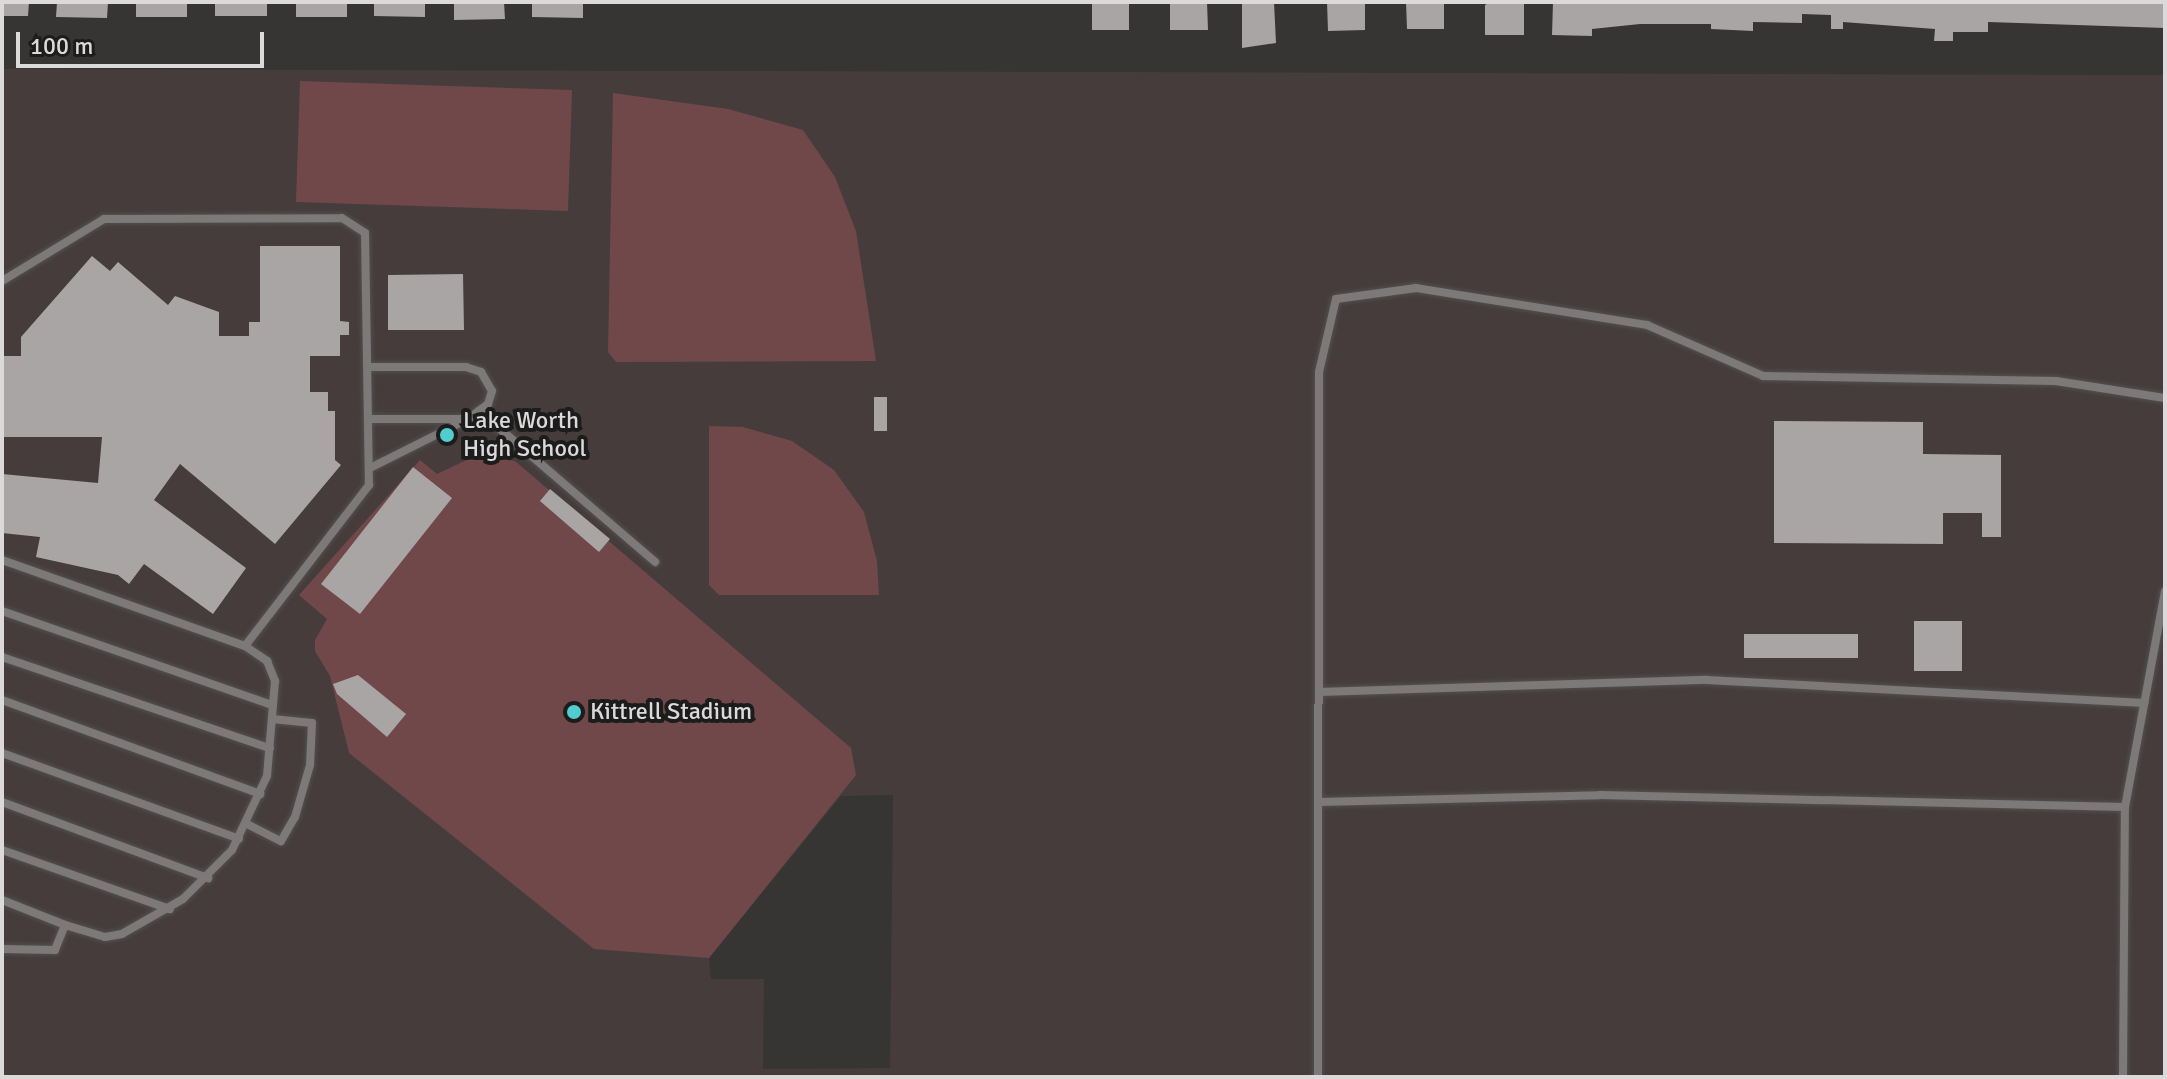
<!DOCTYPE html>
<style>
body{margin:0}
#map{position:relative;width:2167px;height:1079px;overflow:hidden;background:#373434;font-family:Signika,sans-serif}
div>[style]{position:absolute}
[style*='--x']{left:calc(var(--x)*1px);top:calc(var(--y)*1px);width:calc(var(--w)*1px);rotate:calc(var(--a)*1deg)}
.built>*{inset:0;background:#463c3c}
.green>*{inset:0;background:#71484a}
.building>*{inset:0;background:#a9a5a5}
.roads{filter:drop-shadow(0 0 2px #535051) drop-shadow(0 0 2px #535051)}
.service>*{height:8px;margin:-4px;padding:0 4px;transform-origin:4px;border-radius:4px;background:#7d7979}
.dots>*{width:22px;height:22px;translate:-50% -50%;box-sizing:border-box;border:4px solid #1d1c1c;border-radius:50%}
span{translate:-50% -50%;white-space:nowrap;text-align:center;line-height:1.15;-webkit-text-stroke:8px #1d1c1c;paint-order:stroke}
.poi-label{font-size:24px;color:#dbd9d9}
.left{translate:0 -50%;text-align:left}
.frame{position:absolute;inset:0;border:4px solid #dbd9d9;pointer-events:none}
.scale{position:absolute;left:16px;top:32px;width:248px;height:36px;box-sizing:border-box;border:4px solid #dbd9d9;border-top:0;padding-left:10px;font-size:24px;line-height:28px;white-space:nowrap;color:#dbd9d9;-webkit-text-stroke:6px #1d1c1c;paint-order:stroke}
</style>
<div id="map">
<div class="built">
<div style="clip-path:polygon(evenodd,2px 69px,2165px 75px,2165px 1077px,2px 1077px,2px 69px,893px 795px,890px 1068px,763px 1069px,764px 979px,711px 979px,709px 958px,841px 796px,893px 795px)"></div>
</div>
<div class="green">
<div style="clip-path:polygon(300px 81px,572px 90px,568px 211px,296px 202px)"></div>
<div style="clip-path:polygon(613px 93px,728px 109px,803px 130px,835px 177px,856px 231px,876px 361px,616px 362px,608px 352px)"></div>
<div style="clip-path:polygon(709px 426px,743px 427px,792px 441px,834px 470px,864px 512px,877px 561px,879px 595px,719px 595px,709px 585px)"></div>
<div style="clip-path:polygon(475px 456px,515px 461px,851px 748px,856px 775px,709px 958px,594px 949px,349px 753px,330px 676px,315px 651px,315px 640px,327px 619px,299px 595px,420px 460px,437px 474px)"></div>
</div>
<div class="building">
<div style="clip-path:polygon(2px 2px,29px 2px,28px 16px,2px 16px)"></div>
<div style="clip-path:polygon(57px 2px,108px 2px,107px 18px,56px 17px)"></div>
<div style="clip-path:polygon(136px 2px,187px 2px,187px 17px,136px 17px)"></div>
<div style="clip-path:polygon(215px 2px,267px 2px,267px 16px,215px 16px)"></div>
<div style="clip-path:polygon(296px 2px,347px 2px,347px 17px,296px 17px)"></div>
<div style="clip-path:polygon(374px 2px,425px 2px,425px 17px,374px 16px)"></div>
<div style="clip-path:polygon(454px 2px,504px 2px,505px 19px,454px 20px)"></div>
<div style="clip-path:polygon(532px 2px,583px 2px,583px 18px,532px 17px)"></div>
<div style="clip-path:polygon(1092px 2px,1129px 2px,1129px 30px,1092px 30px)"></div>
<div style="clip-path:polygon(1170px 2px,1207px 2px,1208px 30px,1170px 30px)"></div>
<div style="clip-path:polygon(1242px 2px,1274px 2px,1276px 43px,1242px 48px)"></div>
<div style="clip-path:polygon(1327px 2px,1365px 2px,1365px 30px,1328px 31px)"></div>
<div style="clip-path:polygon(1406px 2px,1444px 2px,1444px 29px,1407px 29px)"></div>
<div style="clip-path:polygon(1490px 2px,1524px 4px,1524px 35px,1485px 35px,1485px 5px)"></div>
<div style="clip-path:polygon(1553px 2px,2165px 2px,2165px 28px,1988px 22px,1988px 32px,1953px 32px,1953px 41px,1934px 41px,1935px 29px,1843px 22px,1843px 29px,1831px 29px,1831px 15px,1802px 14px,1802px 23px,1753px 22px,1753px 31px,1711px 29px,1711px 24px,1640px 24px,1592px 29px,1592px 36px,1552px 35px)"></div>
<div style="clip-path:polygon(260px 246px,340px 246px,340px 321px,349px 322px,349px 335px,340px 335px,340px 356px,310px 356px,310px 392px,328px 392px,328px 411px,335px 411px,335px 460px,341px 465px,275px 544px,180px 464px,154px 500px,246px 568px,213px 614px,144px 564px,129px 584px,118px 575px,36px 557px,40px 537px,2px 533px,2px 474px,98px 483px,102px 437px,2px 437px,2px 356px,21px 356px,21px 337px,92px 256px,110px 271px,118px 262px,168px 305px,175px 296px,219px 312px,219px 336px,249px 336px,249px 322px,260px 322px)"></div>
<div style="clip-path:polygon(463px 274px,464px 330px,388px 330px,388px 275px)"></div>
<div style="clip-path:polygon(874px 397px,887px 397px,887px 431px,874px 431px)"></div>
<div style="clip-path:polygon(1774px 421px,1923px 422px,1923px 454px,2001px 455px,2001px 537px,1982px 537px,1982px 513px,1943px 513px,1943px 544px,1774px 543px)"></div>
<div style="clip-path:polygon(413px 467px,452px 498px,360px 614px,321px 584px)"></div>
<div style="clip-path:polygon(550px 489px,610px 539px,599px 552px,540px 501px)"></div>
<div style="clip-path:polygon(1914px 621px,1962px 621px,1962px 671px,1914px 671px)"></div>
<div style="clip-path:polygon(1744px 634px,1858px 634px,1858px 658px,1744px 658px)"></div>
<div style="clip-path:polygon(358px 675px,406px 714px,387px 737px,337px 694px,333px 684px)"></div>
</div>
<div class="roads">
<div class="service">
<div style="--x:2;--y:281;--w:119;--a:-31.3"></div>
<div style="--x:104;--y:219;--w:238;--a:-0.2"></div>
<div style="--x:342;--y:218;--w:27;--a:33"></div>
<div style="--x:365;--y:233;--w:252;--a:89.1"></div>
<div style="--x:369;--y:485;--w:203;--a:127.6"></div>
<div style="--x:369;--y:367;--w:97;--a:0"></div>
<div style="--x:466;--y:367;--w:16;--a:18"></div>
<div style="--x:481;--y:372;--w:22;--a:60"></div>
<div style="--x:492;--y:391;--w:14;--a:107"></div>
<div style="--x:488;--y:404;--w:25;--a:143"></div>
<div style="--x:479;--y:411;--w:232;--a:40.6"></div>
<div style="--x:370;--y:468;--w:110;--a:-26.6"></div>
<div style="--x:468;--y:419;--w:97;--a:180"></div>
<div style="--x:2;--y:560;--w:258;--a:19.5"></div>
<div style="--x:245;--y:646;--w:27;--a:34"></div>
<div style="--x:267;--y:661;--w:22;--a:68"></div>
<div style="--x:275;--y:681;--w:95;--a:94.8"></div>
<div style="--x:267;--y:776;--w:82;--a:115.3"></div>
<div style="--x:232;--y:850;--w:69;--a:135"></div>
<div style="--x:183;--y:899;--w:70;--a:150.2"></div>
<div style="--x:122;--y:934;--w:17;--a:170"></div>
<div style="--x:105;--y:937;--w:42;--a:-163.3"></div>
<div style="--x:2;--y:611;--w:286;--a:19.2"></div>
<div style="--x:2;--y:657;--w:283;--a:18.8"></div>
<div style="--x:1319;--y:692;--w:388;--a:-1.8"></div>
<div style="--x:1707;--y:680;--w:438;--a:3"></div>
<div style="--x:2;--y:700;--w:275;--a:20"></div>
<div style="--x:2;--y:753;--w:252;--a:19.9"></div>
<div style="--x:2;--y:802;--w:220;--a:20.3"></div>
<div style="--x:1319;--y:802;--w:281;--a:-1.4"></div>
<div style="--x:1600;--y:795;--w:525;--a:1.31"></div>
<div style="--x:247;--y:824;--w:38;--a:27"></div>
<div style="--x:281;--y:841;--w:28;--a:-60"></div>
<div style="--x:295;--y:817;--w:54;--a:-73.9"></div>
<div style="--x:310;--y:765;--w:42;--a:-87.3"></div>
<div style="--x:312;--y:723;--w:40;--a:-174.3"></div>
<div style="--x:2;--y:850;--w:178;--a:19.4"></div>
<div style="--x:2;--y:900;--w:68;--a:21.6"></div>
<div style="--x:65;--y:925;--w:27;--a:112"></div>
<div style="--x:55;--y:950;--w:53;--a:-178.9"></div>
<div style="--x:1318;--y:1077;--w:705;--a:-89.92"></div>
<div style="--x:1319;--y:372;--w:75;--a:-76.9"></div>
<div style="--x:1336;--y:299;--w:81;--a:-7.8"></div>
<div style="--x:1416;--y:288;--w:234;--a:9.1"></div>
<div style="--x:1647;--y:325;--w:127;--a:23.7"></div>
<div style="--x:1763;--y:376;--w:293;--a:1"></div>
<div style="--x:2056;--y:381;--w:110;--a:8.9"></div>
<div style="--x:2123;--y:1077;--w:270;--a:-89.6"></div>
<div style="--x:2125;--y:807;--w:219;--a:-79.5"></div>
</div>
</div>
<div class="dots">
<div style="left:447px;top:435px;background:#52cdce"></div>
<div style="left:574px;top:712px;background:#52cdce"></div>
</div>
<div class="poi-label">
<span class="left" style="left:463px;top:435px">Lake Worth<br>High School</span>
<span class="left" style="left:590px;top:712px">Kittrell Stadium</span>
</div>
<div class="frame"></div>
<div class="scale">100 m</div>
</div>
